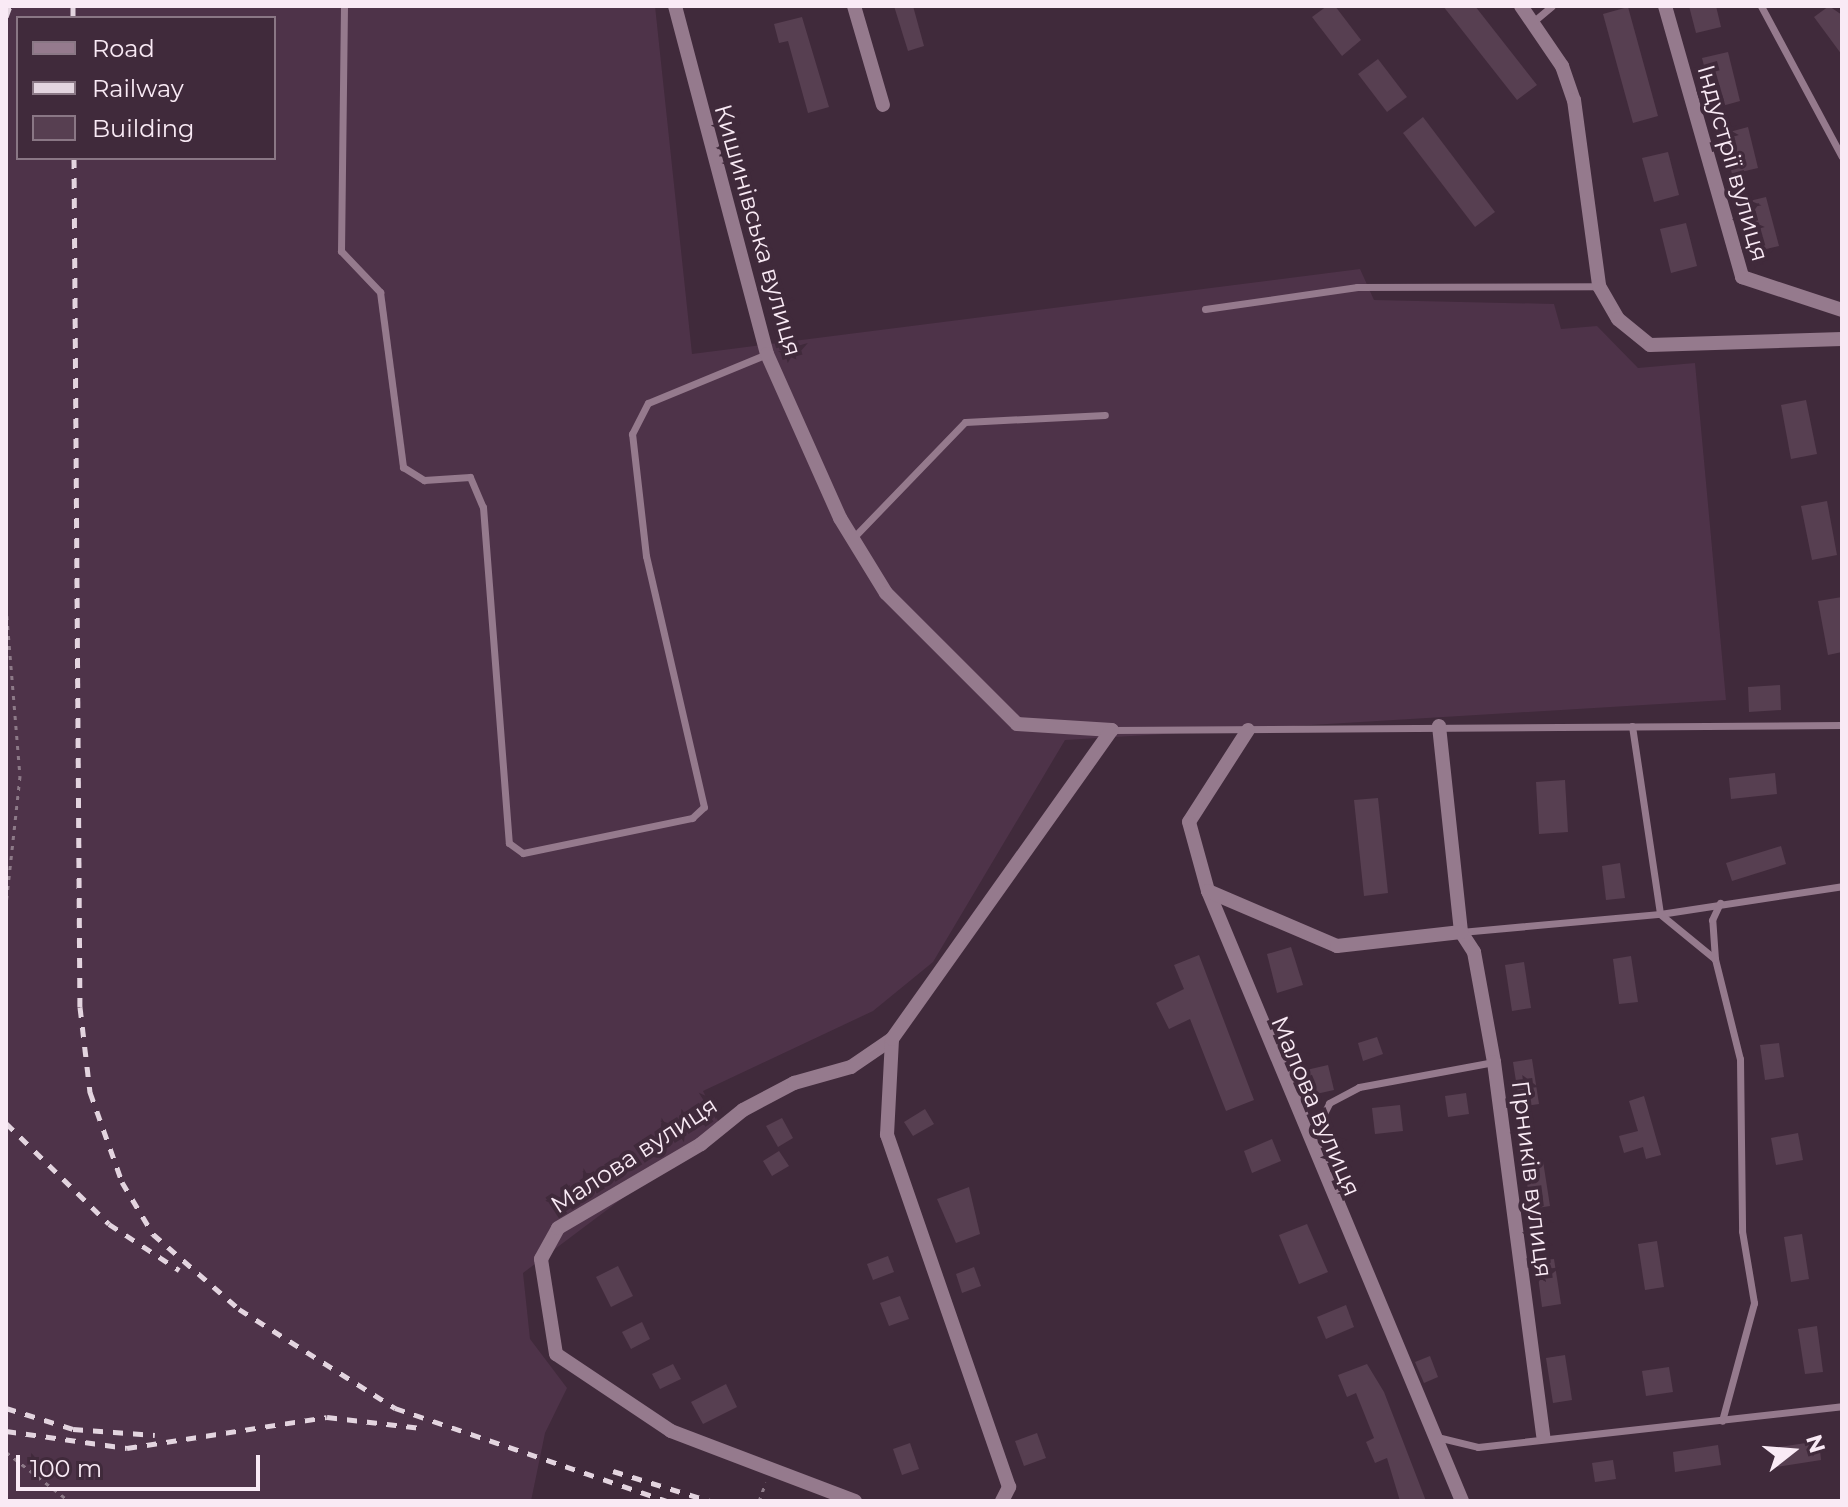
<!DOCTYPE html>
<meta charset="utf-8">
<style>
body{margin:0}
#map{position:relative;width:1848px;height:1507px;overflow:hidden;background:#402a3b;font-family:Montserrat,sans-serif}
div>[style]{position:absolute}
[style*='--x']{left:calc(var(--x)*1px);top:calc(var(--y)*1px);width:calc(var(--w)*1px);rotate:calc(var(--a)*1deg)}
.built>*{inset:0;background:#4e3349}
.building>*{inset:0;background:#573f51}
.path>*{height:3px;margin-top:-1.5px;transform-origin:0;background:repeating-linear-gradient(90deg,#8d7a88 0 4px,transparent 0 10px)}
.service>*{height:7px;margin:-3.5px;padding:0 3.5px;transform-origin:3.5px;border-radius:3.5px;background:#957a8d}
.minor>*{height:14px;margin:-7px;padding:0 7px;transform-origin:7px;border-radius:7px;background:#957a8d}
.rail>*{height:5px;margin-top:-2.5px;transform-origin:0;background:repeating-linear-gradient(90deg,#e3d4df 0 10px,transparent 0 20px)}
span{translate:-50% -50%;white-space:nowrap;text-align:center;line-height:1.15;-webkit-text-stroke:8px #402a3b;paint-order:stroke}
.street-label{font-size:24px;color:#f9eaf5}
.frame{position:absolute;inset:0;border:8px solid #f9eaf5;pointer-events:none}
.legend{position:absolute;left:16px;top:16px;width:260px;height:144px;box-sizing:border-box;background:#402a3b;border:2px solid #8a7785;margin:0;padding:10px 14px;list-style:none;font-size:24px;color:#f9eaf5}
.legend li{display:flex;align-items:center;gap:16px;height:40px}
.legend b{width:40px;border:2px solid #8a7785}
.north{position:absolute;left:1752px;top:1411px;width:80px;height:80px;-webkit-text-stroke:6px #402a3b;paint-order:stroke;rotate:73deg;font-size:22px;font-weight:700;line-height:32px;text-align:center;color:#f9eaf5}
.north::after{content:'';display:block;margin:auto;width:28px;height:36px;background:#f9eaf5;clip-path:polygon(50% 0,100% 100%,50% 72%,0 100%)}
.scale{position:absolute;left:16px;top:1455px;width:244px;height:36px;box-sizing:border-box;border:4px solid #f9eaf5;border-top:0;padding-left:10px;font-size:24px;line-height:28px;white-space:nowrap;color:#f9eaf5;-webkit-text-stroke:6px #402a3b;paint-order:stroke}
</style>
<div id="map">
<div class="built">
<div style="clip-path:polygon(evenodd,6px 6px,655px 6px,692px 354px,1360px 269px,1374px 300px,1554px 304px,1561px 329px,1597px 326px,1638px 368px,1695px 363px,1726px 700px,1065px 740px,933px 962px,873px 1011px,703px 1091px,720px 1125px,523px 1273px,530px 1339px,567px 1388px,545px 1433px,531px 1501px,6px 1501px,6px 6px,18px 18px,274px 18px,274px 158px,18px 158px,18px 18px)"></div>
</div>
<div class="building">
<div style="clip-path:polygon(894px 6px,913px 6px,924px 46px,908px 51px)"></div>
<div style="clip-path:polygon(1327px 6px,1335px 6px,1361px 40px,1342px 56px,1312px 17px)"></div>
<div style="clip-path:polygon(1443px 6px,1475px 6px,1537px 85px,1517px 100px)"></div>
<div style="clip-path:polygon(1689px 6px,1716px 6px,1721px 27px,1696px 33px)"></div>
<div style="clip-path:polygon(1829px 6px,1842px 15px,1842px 55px,1814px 17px)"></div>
<div style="clip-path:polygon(1628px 7px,1658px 116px,1633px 123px,1603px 14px)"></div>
<div style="clip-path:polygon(802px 17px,829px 107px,808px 113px,788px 41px,779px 43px,774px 24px)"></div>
<div style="clip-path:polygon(1728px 52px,1740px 101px,1715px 108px,1702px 58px)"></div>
<div style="clip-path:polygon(1378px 59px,1407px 97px,1387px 112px,1358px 74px)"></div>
<div style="clip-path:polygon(1423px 117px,1495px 212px,1475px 227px,1403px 133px)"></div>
<div style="clip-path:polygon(1748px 127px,1758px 168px,1732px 174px,1722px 134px)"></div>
<div style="clip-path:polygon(1668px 152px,1679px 195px,1654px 202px,1642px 158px)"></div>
<div style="clip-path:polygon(1766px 197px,1779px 246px,1753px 252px,1741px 203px)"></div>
<div style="clip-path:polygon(1686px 223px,1697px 266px,1671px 273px,1660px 229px)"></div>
<div style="clip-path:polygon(1806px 400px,1817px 454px,1791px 459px,1781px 405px)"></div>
<div style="clip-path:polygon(1827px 501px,1837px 555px,1812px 560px,1801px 506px)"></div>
<div style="clip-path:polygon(1842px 597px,1842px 652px,1828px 655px,1818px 601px)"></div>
<div style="clip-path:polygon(1780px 685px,1781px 710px,1749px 712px,1748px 687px)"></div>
<div style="clip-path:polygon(1775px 773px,1777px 794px,1731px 799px,1729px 778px)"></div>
<div style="clip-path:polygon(1565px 780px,1568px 832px,1539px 834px,1536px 782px)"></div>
<div style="clip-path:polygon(1378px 798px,1388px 893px,1364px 896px,1354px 800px)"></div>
<div style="clip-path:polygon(1781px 846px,1786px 864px,1732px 881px,1726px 863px)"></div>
<div style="clip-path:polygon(1620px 863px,1625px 898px,1606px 900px,1602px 866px)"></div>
<div style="clip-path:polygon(1291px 947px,1303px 985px,1277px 993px,1267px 954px)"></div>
<div style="clip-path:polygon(1199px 955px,1254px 1100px,1226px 1111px,1190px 1019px,1169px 1029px,1156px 1003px,1184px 989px,1174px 965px)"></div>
<div style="clip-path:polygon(1631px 956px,1638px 1002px,1619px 1004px,1613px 959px)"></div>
<div style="clip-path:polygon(1524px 962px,1531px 1008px,1512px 1011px,1505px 965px)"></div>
<div style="clip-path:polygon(1377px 1037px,1383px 1054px,1363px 1061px,1358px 1043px)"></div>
<div style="clip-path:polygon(1779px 1043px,1784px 1077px,1765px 1080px,1760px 1045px)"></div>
<div style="clip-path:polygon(1532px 1059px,1539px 1104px,1520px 1107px,1513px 1062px)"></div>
<div style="clip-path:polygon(1328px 1065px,1334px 1090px,1307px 1096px,1302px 1071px)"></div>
<div style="clip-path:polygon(1466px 1093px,1469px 1114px,1448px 1117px,1445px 1096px)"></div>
<div style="clip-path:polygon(1644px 1096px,1661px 1155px,1646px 1159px,1643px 1147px,1624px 1153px,1619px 1136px,1638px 1131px,1629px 1101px)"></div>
<div style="clip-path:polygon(1400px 1105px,1403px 1131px,1375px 1134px,1372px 1108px)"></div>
<div style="clip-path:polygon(925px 1109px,934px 1124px,913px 1136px,904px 1122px)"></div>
<div style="clip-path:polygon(782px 1118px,793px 1138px,778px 1147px,766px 1126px)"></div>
<div style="clip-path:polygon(1798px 1133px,1803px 1160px,1776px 1165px,1771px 1138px)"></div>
<div style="clip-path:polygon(1272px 1139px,1281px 1161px,1252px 1173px,1244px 1151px)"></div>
<div style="clip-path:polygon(779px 1151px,789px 1166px,772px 1176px,763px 1161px)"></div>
<div style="clip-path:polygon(1543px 1161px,1550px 1206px,1531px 1209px,1524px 1164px)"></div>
<div style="clip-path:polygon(969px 1187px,980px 1234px,956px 1243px,937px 1199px)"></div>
<div style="clip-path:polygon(1307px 1224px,1328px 1272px,1299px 1284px,1279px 1235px)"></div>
<div style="clip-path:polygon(1802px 1234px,1809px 1279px,1791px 1282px,1784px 1237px)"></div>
<div style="clip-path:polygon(1657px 1241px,1664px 1287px,1645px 1290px,1638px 1244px)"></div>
<div style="clip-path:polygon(888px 1256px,894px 1272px,873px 1280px,867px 1264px)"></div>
<div style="clip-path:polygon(1554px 1259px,1561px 1304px,1542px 1307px,1536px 1261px)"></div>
<div style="clip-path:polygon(618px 1266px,633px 1296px,611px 1307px,596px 1277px)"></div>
<div style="clip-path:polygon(974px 1267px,981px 1286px,962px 1293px,956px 1274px)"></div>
<div style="clip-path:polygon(900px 1296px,909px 1319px,889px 1326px,880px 1303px)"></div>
<div style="clip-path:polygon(1346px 1305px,1354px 1327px,1326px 1339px,1317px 1317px)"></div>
<div style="clip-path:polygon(642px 1322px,650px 1339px,631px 1349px,622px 1332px)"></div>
<div style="clip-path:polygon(1817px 1326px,1823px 1372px,1805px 1374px,1798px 1329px)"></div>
<div style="clip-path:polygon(1565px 1355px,1572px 1400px,1553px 1403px,1546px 1358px)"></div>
<div style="clip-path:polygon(1430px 1356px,1438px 1377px,1424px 1383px,1415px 1362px)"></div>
<div style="clip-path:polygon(673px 1364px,681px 1379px,660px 1389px,652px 1374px)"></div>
<div style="clip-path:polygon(1367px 1364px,1384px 1392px,1426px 1501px,1400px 1501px,1387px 1458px,1375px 1463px,1366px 1442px,1374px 1438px,1356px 1393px,1347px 1397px,1338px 1375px)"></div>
<div style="clip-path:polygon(1669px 1367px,1673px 1392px,1646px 1396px,1642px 1371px)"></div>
<div style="clip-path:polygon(726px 1384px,737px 1407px,703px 1424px,691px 1402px)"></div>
<div style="clip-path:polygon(1037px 1433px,1046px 1458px,1024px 1466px,1015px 1441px)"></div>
<div style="clip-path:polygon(1819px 1441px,1821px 1460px,1776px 1467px,1773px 1448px)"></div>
<div style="clip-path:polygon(910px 1443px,919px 1469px,902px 1475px,893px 1449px)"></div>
<div style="clip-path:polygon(1718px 1445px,1721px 1465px,1675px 1472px,1673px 1452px)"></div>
<div style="clip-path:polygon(1613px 1460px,1616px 1479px,1595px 1482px,1592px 1463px)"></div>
</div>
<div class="path">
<div style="--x:6;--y:606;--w:171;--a:85.3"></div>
<div style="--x:20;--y:776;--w:130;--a:96.2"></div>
<div style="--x:6;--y:1452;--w:80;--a:37.9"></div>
<div style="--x:759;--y:1501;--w:20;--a:-70"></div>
</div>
<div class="service">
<div style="--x:344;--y:6;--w:245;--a:90.7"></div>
<div style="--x:341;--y:251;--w:57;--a:46.4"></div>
<div style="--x:380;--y:292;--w:177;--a:82.5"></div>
<div style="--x:403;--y:467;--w:25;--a:32"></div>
<div style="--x:424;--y:480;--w:46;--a:-3.7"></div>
<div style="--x:470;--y:477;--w:33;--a:67"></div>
<div style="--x:483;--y:507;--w:337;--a:85.6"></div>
<div style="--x:509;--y:843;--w:17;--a:36"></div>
<div style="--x:523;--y:853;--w:173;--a:-11.7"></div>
<div style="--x:692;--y:818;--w:16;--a:-43"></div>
<div style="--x:704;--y:807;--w:258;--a:-103"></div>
<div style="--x:646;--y:556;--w:123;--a:-96.5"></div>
<div style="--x:632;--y:434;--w:35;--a:-63"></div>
<div style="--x:648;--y:403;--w:129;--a:-22.4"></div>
<div style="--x:1761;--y:6;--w:171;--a:61.8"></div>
<div style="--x:1534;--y:21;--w:23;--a:-40"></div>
<div style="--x:1205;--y:309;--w:154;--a:-8.2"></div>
<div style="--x:1357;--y:287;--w:242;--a:-0.2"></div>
<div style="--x:853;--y:538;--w:161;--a:-46"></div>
<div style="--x:965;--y:422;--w:140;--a:-2.9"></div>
<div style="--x:1632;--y:726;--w:190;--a:81.5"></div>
<div style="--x:1660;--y:914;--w:71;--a:39.3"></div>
<div style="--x:1715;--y:959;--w:103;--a:76"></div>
<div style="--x:1740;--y:1059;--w:172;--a:89.3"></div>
<div style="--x:1742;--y:1231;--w:73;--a:80.5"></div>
<div style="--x:1754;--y:1303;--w:122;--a:105.2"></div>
<div style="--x:1112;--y:730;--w:730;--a:-0.39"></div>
<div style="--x:1461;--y:932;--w:200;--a:-5.2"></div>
<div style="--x:1660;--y:914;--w:184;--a:-8.7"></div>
<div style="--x:1715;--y:959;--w:39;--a:-94"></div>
<div style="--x:1712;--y:920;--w:19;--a:-65"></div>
<div style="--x:1312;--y:1137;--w:38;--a:-63"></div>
<div style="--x:1329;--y:1103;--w:34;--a:-28"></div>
<div style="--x:1359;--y:1087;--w:137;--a:-10.5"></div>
<div style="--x:1437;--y:1437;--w:42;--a:13.7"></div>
<div style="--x:1478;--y:1447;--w:366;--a:-6.4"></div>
</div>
<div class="minor">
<div style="--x:675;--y:6;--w:360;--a:75.2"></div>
<div style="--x:767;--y:354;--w:180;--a:66"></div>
<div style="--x:840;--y:518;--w:88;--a:58.5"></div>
<div style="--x:886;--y:593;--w:185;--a:45"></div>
<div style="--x:1017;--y:724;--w:95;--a:3.6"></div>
<div style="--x:854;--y:6;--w:103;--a:73.7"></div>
<div style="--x:1521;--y:6;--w:73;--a:55.7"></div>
<div style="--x:1562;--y:66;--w:36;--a:71"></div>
<div style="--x:1574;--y:100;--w:188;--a:82.3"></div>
<div style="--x:1599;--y:286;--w:38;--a:60"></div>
<div style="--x:1618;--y:319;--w:41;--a:39.1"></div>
<div style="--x:1650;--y:345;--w:192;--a:-1.8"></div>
<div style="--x:1665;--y:6;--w:282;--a:74.1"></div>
<div style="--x:1742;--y:277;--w:105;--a:18.3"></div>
<div style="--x:1439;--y:726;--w:207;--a:83.9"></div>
<div style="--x:1461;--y:932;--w:24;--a:57"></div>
<div style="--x:1474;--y:952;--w:112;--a:79.7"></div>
<div style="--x:1494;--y:1062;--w:377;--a:82.5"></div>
<div style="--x:1248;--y:730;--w:109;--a:122.7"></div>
<div style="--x:1189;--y:822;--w:72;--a:74.6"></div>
<div style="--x:1208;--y:891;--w:661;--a:67.39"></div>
<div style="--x:1208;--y:891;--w:140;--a:23.1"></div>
<div style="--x:1337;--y:946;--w:125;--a:-6.4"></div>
<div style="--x:855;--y:1501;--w:197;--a:-159.2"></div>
<div style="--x:671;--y:1431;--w:138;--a:-146.2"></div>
<div style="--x:556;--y:1354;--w:96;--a:-99"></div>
<div style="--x:541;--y:1259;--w:35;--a:-61"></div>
<div style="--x:558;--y:1228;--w:166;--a:-30.4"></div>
<div style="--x:701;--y:1144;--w:54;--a:-39"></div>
<div style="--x:743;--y:1110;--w:58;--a:-27.9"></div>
<div style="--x:794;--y:1083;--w:59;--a:-15.7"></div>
<div style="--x:851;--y:1067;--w:50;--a:-34.3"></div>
<div style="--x:1002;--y:1501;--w:16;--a:-63"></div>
<div style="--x:1009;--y:1487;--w:373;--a:-109.1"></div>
<div style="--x:887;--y:1135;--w:96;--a:-87"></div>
<div style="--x:892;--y:1039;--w:379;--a:-54.6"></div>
</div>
<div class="rail">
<div style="--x:73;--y:6;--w:12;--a:90"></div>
<div style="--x:6;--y:17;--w:12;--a:-70"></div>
<div style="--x:74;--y:158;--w:849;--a:89.6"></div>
<div style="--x:80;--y:1007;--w:86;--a:83.3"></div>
<div style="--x:90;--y:1092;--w:96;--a:70.4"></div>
<div style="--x:122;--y:1182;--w:61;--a:59.2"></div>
<div style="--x:153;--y:1234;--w:114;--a:41.1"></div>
<div style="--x:239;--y:1309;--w:185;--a:32.4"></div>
<div style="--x:395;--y:1408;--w:287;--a:18.9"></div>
<div style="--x:6;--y:1123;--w:144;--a:44.4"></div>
<div style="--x:109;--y:1224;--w:84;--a:33.3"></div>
<div style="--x:6;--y:1408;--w:70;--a:17.4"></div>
<div style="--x:73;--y:1429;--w:82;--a:4.2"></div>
<div style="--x:6;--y:1431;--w:122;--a:8"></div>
<div style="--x:127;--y:1448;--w:202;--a:-8.8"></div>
<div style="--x:327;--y:1417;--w:95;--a:6.7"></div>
<div style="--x:613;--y:1471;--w:102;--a:17.2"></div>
</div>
<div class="street-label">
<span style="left:1733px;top:163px;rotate:74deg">Індустрії вулиця</span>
<span style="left:758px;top:230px;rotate:74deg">Кишинівська вулиця</span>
<span style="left:1316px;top:1106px;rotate:67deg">Малова вулиця</span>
<span style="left:634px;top:1155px;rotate:-33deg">Малова вулиця</span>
<span style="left:1532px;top:1179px;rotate:83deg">Гірників вулиця</span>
</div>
<div class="frame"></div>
<ul class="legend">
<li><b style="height:10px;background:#957a8d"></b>Road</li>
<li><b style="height:10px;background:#e3d4df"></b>Railway</li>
<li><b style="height:22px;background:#573f51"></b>Building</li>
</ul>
<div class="north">N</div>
<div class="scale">100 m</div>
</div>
